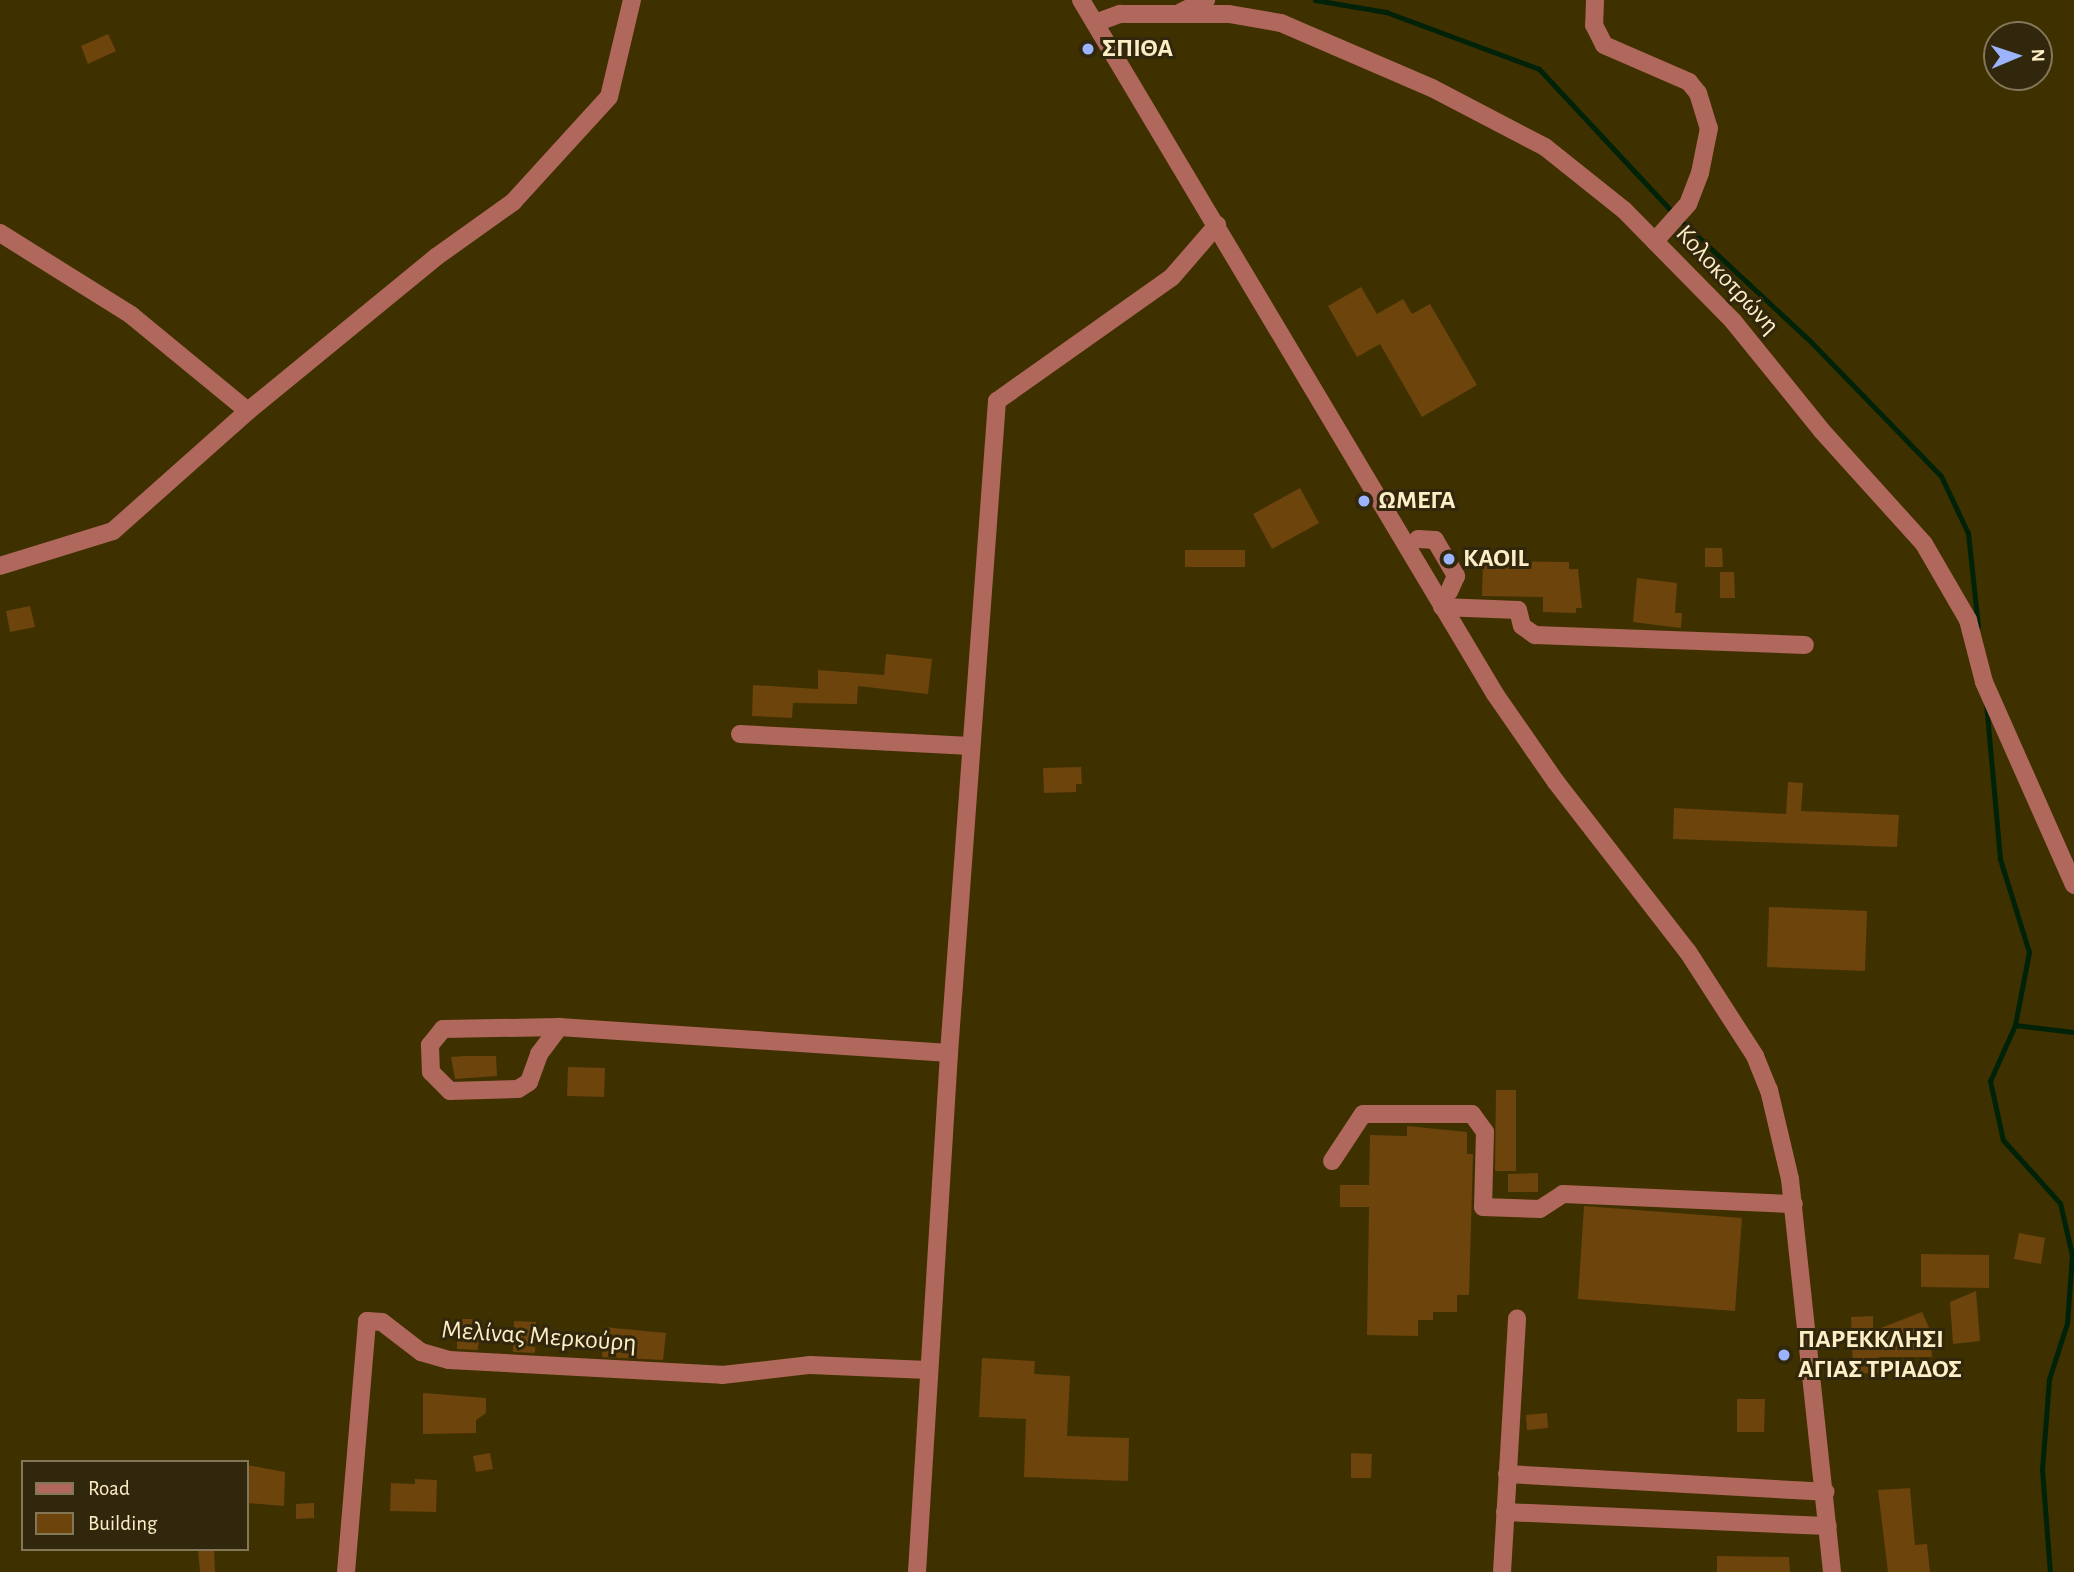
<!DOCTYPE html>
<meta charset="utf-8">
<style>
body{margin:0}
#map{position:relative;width:2074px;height:1572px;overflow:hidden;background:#3f3000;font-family:"Alegreya Sans",sans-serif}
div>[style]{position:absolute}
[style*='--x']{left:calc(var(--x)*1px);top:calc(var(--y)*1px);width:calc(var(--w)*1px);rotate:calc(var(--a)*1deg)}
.stream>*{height:5px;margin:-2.5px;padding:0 2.5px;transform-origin:2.5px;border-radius:2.5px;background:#002209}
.building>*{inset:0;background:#6c440c}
.minor>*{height:18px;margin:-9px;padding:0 9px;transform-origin:9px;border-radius:9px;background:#b0675c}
.dots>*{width:19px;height:19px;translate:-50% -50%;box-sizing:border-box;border:4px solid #31270d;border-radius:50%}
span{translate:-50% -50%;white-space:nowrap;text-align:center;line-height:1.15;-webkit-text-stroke:6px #31270d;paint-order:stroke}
.poi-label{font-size:26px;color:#fdeec6;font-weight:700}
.left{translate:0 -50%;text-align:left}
.street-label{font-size:26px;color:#fdeec6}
.legend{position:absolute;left:21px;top:1460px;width:228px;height:91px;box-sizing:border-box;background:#31270d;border:2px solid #837757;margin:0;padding:9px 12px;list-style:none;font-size:21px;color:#fdeec6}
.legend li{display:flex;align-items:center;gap:14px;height:35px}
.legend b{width:35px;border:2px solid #837757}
.north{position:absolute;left:1983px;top:21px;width:70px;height:70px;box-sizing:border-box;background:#31270d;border:2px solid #837757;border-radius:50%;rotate:88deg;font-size:19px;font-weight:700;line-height:28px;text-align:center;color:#fdeec6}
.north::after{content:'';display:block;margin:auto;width:24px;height:32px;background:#9bb4fd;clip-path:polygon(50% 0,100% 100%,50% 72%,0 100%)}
</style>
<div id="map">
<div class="stream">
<div style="--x:1315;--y:0;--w:72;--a:9.6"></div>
<div style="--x:1386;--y:12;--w:163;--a:20.4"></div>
<div style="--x:1539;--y:69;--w:202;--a:47"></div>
<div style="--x:1677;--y:217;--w:185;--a:43"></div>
<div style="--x:1812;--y:343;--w:185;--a:45.9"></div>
<div style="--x:1941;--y:476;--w:63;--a:64.7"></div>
<div style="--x:1968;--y:533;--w:94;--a:83.9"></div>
<div style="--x:1986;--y:702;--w:158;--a:84.9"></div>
<div style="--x:2000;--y:859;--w:97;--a:72.7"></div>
<div style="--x:2029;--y:952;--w:74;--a:100.9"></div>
<div style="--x:2015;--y:1025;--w:61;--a:114.1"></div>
<div style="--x:1990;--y:1081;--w:60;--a:77.6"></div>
<div style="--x:2003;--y:1140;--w:85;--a:47.9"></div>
<div style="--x:2060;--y:1203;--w:53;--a:77"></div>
<div style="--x:2072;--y:1255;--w:68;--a:94.2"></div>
<div style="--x:2067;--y:1323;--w:59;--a:107.8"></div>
<div style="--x:2049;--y:1379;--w:90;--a:94.4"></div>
<div style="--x:2042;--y:1469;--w:103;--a:85.6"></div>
<div style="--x:2015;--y:1025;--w:59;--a:6.8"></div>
</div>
<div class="building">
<div style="clip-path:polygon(108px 34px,116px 51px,88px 64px,81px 46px)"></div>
<div style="clip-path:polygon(1361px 287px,1377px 314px,1403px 299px,1412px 314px,1430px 304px,1477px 385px,1422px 417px,1380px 344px,1357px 357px,1328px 306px)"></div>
<div style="clip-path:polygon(1300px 488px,1319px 523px,1272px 549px,1253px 514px)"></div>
<div style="clip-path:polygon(1705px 548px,1722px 548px,1723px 567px,1705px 567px)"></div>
<div style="clip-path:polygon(1185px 550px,1245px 550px,1245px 567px,1185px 567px)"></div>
<div style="clip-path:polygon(1483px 561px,1569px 562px,1569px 569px,1578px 569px,1582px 608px,1576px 608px,1576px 613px,1543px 612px,1543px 597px,1482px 596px)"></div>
<div style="clip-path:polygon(1720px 572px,1734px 572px,1735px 598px,1720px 598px)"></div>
<div style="clip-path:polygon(1637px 578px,1677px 583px,1675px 613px,1682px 613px,1681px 628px,1633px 622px)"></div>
<div style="clip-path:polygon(30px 606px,35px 627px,10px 632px,6px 611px)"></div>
<div style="clip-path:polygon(886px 654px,932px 659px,928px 694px,858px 686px,857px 704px,793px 703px,792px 718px,752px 716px,753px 685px,818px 689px,818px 670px,884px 675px)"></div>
<div style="clip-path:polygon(1081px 767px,1082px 784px,1076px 784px,1076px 792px,1044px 793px,1043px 768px)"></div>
<div style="clip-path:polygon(1788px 782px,1803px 783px,1801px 811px,1899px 815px,1897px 847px,1673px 839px,1674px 808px,1786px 814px)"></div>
<div style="clip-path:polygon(1769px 907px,1867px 911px,1865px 971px,1767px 967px)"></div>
<div style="clip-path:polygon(464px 1056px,496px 1056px,497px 1076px,455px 1079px,451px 1057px)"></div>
<div style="clip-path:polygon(568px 1067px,605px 1068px,604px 1097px,567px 1096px)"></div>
<div style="clip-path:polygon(1496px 1090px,1516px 1090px,1516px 1171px,1495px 1171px)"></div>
<div style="clip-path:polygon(1407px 1126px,1467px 1132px,1467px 1154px,1473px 1154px,1469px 1295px,1457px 1295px,1457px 1312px,1433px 1312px,1433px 1320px,1418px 1320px,1418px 1336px,1367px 1335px,1369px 1207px,1340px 1207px,1340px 1185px,1369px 1185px,1370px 1135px,1407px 1136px)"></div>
<div style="clip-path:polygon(1538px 1173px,1538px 1192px,1508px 1192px,1508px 1174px)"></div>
<div style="clip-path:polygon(1584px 1206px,1742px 1218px,1735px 1311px,1578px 1299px)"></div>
<div style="clip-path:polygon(2019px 1233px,2045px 1238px,2041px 1264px,2014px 1259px)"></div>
<div style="clip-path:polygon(1921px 1254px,1989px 1255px,1989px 1288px,1921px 1287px)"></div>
<div style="clip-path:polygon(1976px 1291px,1980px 1341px,1953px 1344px,1950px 1302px)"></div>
<div style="clip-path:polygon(1922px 1312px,1937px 1345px,1931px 1345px,1932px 1357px,1879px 1357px,1879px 1373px,1853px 1374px,1851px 1317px,1873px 1316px,1873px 1331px)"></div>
<div style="clip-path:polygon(457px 1319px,479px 1319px,478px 1350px,457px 1349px)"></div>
<div style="clip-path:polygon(514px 1321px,536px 1322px,535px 1353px,513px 1352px)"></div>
<div style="clip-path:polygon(604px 1327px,666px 1333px,663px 1360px,602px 1357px)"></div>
<div style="clip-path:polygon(982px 1358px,1035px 1361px,1034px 1374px,1070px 1376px,1067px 1436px,1129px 1438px,1128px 1481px,1024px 1477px,1026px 1419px,979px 1417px)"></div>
<div style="clip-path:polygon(423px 1393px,486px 1398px,486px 1413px,476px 1420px,476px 1433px,423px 1434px)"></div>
<div style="clip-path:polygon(1737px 1399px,1765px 1399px,1764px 1432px,1737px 1432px)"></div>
<div style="clip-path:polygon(1547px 1413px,1548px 1428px,1527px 1430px,1526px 1415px)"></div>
<div style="clip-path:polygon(490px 1453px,493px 1469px,476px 1472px,473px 1456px)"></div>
<div style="clip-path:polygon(1351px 1453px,1372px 1454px,1371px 1478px,1351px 1478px)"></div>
<div style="clip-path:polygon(247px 1465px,285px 1472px,284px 1506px,247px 1503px)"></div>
<div style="clip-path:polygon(415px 1479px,437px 1480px,436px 1512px,390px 1511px,391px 1483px,415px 1484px)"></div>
<div style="clip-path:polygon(1910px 1488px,1915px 1545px,1927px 1544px,1930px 1572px,1888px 1572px,1878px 1490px)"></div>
<div style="clip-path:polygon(314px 1503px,314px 1518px,296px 1519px,296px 1504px)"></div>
<div style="clip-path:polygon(214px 1549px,215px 1572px,200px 1572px,198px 1550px)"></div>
<div style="clip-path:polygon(1717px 1556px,1789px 1557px,1790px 1572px,1717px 1572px)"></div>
</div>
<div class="minor">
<div style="--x:1081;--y:0;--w:808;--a:59.18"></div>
<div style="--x:1495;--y:694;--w:107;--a:55.3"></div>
<div style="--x:1556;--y:782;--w:215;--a:52.2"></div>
<div style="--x:1688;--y:952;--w:124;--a:57.2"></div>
<div style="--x:1755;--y:1056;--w:37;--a:68"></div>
<div style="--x:1769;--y:1090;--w:91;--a:76.7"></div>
<div style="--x:1790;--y:1179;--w:395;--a:83.9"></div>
<div style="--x:1595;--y:0;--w:25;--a:92"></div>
<div style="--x:1594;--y:25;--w:22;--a:63"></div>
<div style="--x:1604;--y:45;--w:93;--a:23.5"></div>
<div style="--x:1689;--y:82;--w:14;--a:51"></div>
<div style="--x:1698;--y:93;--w:37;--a:73"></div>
<div style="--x:1709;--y:128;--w:46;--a:101.3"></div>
<div style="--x:1700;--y:173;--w:33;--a:111"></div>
<div style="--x:1688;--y:204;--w:50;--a:131.7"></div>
<div style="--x:1181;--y:12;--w:28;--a:-26"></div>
<div style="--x:1095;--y:23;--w:27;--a:-20"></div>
<div style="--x:1120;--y:14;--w:109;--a:0"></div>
<div style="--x:1229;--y:14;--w:53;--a:9.8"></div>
<div style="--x:1281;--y:23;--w:164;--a:23.3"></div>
<div style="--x:1432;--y:88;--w:127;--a:27.6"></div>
<div style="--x:1545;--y:147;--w:101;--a:38.6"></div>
<div style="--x:1624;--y:210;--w:156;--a:45.5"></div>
<div style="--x:1733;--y:321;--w:141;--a:51"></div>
<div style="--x:1822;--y:431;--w:152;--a:47.9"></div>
<div style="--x:1924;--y:544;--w:88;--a:59.9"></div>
<div style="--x:1968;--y:620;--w:64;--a:75.5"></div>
<div style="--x:1984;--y:682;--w:222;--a:66.1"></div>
<div style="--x:0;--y:233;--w:155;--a:32"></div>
<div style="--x:131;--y:315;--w:151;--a:39.4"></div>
<div style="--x:1418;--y:539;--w:17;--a:3"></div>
<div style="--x:1435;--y:540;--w:42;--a:59.7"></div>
<div style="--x:1456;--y:576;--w:17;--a:114"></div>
<div style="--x:0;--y:566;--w:118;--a:-17.2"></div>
<div style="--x:113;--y:531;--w:181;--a:-41.6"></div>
<div style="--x:248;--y:411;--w:243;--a:-39.3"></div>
<div style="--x:436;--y:257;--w:95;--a:-35.5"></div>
<div style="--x:513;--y:202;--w:142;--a:-47.6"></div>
<div style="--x:609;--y:97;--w:100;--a:-76.7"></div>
<div style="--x:1442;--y:607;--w:76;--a:2.3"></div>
<div style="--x:1518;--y:610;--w:16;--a:76"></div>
<div style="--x:1522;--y:626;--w:16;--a:35"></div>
<div style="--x:1535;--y:635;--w:270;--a:2.1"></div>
<div style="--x:740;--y:734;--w:231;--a:3"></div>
<div style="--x:559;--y:1027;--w:116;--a:179"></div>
<div style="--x:443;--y:1029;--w:21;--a:129"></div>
<div style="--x:430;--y:1045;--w:27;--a:88"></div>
<div style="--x:431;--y:1072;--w:27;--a:45"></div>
<div style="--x:450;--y:1091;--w:68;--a:-1.7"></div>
<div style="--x:518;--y:1089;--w:13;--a:-32"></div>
<div style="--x:529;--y:1082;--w:30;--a:-70"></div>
<div style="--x:539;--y:1054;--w:34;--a:-53"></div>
<div style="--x:559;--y:1027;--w:391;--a:3.8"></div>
<div style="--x:1332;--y:1161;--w:56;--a:-56.6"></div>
<div style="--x:1363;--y:1114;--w:109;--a:0"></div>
<div style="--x:1472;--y:1114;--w:22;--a:54"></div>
<div style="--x:1485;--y:1132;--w:75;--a:91.5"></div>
<div style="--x:1483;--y:1207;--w:57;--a:2"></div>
<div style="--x:1540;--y:1209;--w:27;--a:-33"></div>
<div style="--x:1563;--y:1194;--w:231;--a:2.5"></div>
<div style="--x:1507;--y:1474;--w:319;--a:3.2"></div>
<div style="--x:1505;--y:1512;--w:323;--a:2.5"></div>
<div style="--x:346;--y:1572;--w:252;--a:-85.2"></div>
<div style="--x:367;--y:1321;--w:15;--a:4"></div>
<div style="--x:382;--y:1322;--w:49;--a:37.6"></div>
<div style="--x:421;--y:1352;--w:29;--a:16"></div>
<div style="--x:449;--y:1360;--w:273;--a:3.1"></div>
<div style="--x:722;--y:1375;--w:89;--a:-6.5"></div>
<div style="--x:810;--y:1365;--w:118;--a:2.4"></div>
<div style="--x:917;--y:1572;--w:520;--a:-86.47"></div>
<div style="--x:949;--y:1053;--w:654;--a:-85.79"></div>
<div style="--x:997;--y:401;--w:214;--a:-35.3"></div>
<div style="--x:1172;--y:277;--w:69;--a:-49.1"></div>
<div style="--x:1502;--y:1572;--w:254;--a:-86.6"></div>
</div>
<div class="dots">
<div style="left:1088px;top:49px;background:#9bb4fd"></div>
<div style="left:1364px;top:501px;background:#9bb4fd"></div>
<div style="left:1449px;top:559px;background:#9bb4fd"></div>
<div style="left:1784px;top:1355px;background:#9bb4fd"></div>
</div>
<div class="poi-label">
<span class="left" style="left:1102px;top:49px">ΣΠΙΘΑ</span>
<span class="left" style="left:1378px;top:501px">ΩΜΕΓΑ</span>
<span class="left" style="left:1463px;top:559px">KAOIL</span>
<span class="left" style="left:1798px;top:1355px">ΠΑΡΕΚΚΛΗΣΙ<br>ΑΓΙΑΣ ΤΡΙΑΔΟΣ</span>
</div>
<div class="street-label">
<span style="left:1727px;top:280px;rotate:47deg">Κολοκοτρώνη</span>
<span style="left:539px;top:1337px;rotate:4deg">Μελίνας Μερκούρη</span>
</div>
<ul class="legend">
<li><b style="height:9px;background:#b0675c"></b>Road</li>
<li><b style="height:19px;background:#6c440c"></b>Building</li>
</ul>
<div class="north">N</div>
</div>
